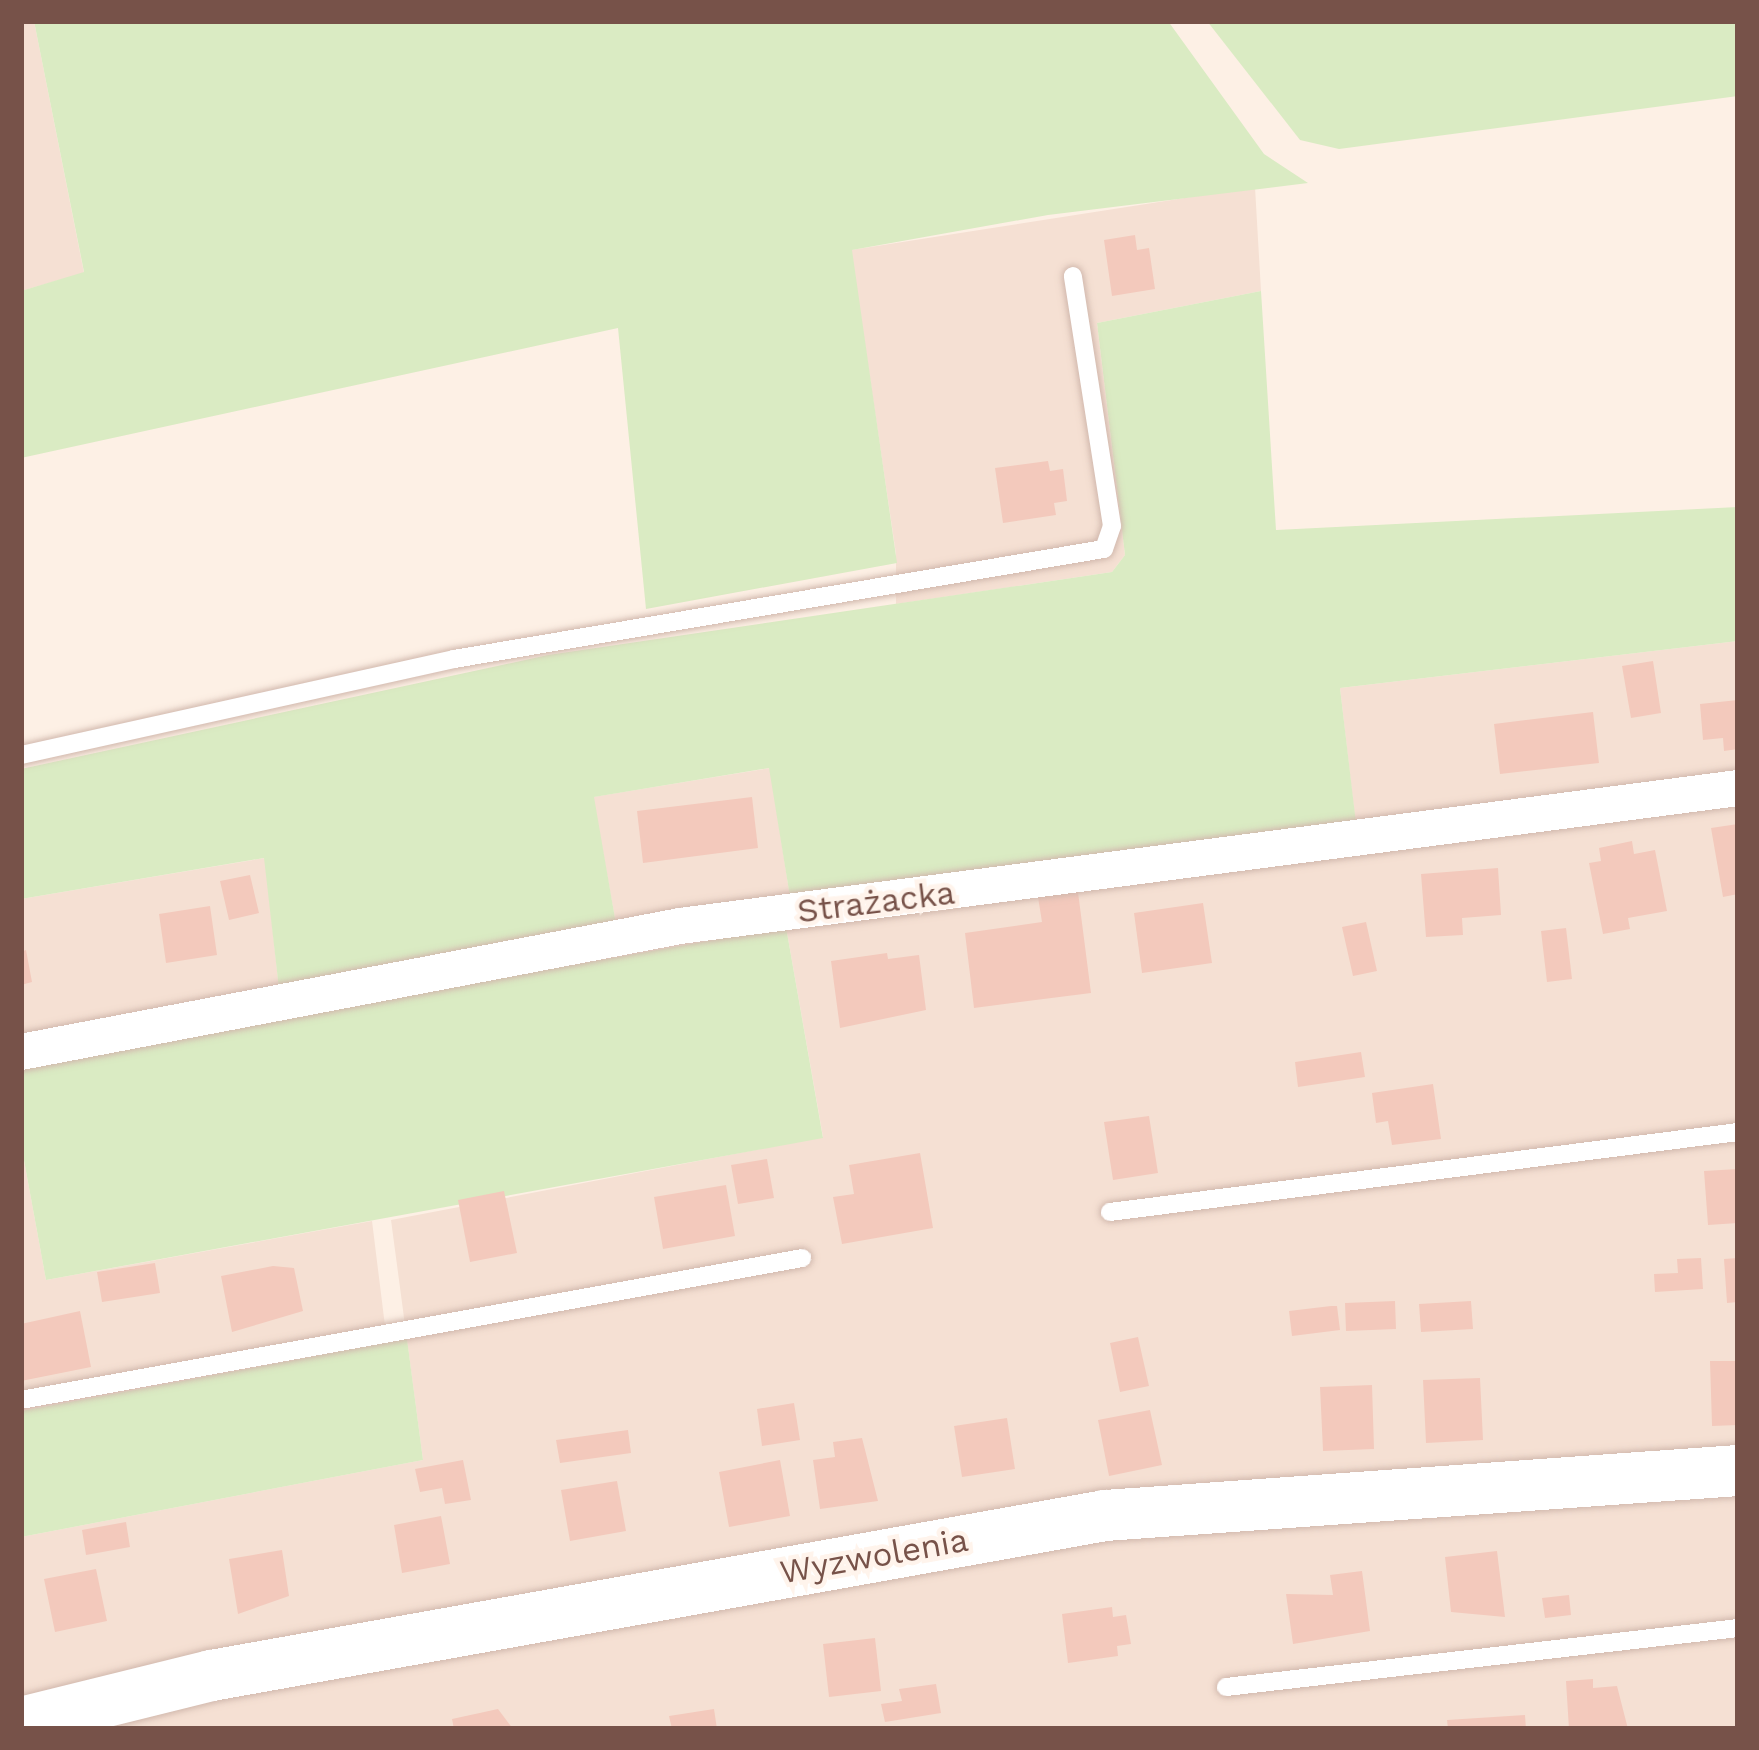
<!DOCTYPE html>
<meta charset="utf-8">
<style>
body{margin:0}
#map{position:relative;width:1759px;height:1750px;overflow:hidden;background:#fdf0e5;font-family:"Work Sans",sans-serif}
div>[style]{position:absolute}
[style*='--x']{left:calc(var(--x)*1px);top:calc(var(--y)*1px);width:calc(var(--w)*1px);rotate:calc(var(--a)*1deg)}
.residential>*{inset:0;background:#f5e0d3}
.green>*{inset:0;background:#daebc3}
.building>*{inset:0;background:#f3c9bc}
.roads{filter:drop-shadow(0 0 3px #d1b8ad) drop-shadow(0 0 3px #d1b8ad)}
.service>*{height:18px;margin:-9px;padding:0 9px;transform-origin:9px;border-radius:9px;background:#fff}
.minor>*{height:36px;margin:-18px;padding:0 18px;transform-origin:18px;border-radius:18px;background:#fff}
.secondary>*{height:51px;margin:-25.5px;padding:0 25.5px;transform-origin:25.5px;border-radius:25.5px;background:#fff}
span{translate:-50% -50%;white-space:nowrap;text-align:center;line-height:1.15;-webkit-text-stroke:9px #fff4ec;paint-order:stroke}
.street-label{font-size:33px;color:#775249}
.frame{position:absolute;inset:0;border:24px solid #775249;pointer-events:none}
</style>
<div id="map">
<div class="residential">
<div style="clip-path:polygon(21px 21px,34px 21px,84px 273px,21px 291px)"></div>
<div style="clip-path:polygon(1255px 187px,1261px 291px,1097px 323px,1125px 555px,1112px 572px,896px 604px,896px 554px,851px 250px)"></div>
<div style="clip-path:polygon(1738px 641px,1738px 1729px,21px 1729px,21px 1537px,423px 1460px,391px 1220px,823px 1137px,786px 927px,1359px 853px,1340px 688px)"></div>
<div style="clip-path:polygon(770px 768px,790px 897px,616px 924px,593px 797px)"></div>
<div style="clip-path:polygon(265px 858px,279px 989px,21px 1063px,21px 899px)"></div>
<div style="clip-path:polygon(21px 1144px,46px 1280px,372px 1221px,387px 1342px,21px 1411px)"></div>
</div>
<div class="green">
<div style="clip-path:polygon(34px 21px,1168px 21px,1264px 154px,1308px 183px,1048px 215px,852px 250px,897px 563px,646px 609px,618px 328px,21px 458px,21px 291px,84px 272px)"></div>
<div style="clip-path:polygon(1207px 21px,1738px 21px,1738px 96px,1339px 149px,1300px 140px)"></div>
<div style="clip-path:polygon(1261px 291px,1276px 530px,1738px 507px,1738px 641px,1340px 688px,1356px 823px,790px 897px,769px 768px,594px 797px,616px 924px,279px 989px,264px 858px,21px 899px,21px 769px,548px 655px,1112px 572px,1125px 555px,1097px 323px)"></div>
<div style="clip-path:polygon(786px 927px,823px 1138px,46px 1280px,21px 1144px,21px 1063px)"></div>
<div style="clip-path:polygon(407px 1339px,423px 1460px,21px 1537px,21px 1411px)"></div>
</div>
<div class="building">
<div style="clip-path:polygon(1135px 235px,1137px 250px,1149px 248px,1155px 289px,1112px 296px,1104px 240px)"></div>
<div style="clip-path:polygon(1048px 461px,1050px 471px,1063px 469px,1067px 501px,1054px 503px,1056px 515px,1003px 523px,995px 468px)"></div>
<div style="clip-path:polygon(1653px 661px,1661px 713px,1631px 718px,1622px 666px)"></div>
<div style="clip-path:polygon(1738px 700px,1738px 749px,1724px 751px,1723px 738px,1703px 740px,1700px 704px)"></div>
<div style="clip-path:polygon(1593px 712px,1599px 763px,1500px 774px,1494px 724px)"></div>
<div style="clip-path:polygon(752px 797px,758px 848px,643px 863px,637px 811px)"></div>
<div style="clip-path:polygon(1738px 824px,1738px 894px,1723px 897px,1711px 828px)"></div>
<div style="clip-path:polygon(1632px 841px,1634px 854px,1655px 850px,1667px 911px,1628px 918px,1630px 929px,1603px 934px,1589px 863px,1601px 861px,1599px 848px)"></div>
<div style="clip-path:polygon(1498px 868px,1501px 915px,1462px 918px,1463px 935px,1426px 937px,1421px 874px)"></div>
<div style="clip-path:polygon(250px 875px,259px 913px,229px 920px,220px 881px)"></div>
<div style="clip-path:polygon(1078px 892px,1091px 993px,974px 1008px,965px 933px,1042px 922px,1038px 897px)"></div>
<div style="clip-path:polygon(1203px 903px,1212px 963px,1142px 973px,1134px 913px)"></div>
<div style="clip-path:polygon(210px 906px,217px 955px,166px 963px,159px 914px)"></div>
<div style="clip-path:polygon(1366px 922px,1377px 971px,1353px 976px,1342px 927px)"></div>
<div style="clip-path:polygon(1566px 928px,1572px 979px,1547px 982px,1541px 931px)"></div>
<div style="clip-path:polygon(26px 950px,32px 982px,21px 985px,21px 952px)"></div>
<div style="clip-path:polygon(887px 953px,888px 959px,919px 955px,926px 1010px,840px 1028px,831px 961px)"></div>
<div style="clip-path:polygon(1361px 1052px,1365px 1077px,1298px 1087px,1295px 1062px)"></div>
<div style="clip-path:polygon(1433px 1084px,1441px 1139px,1392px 1145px,1388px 1121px,1376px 1123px,1372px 1093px)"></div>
<div style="clip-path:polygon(1149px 1116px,1158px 1173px,1113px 1180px,1104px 1122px)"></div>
<div style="clip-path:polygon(920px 1153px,933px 1228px,842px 1244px,833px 1197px,854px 1194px,849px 1165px)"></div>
<div style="clip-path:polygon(767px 1159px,774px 1198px,738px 1204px,731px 1165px)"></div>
<div style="clip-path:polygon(1738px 1169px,1738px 1223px,1708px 1225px,1704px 1171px)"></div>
<div style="clip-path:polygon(726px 1185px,735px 1236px,663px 1249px,654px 1197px)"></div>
<div style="clip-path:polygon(504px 1191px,517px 1253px,470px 1262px,458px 1200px)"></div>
<div style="clip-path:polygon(1701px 1258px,1703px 1289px,1655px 1292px,1654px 1274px,1678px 1273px,1677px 1259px)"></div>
<div style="clip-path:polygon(1738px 1258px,1738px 1302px,1727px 1303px,1724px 1259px)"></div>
<div style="clip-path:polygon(155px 1263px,160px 1293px,102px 1302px,97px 1272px)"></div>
<div style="clip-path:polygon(273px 1266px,294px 1268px,303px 1311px,232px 1332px,221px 1276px)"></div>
<div style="clip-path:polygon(1395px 1301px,1396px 1329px,1346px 1331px,1345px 1303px)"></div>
<div style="clip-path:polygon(1471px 1301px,1473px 1329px,1421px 1332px,1419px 1304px)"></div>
<div style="clip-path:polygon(1331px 1306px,1337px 1306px,1340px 1330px,1292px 1336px,1289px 1311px)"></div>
<div style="clip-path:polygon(80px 1311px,91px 1367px,21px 1381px,21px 1324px)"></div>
<div style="clip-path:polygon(1138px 1337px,1149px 1386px,1120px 1392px,1110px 1343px)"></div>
<div style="clip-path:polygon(1710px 1361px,1738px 1361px,1738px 1425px,1712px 1426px)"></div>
<div style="clip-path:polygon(1480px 1378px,1483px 1440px,1426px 1443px,1423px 1380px)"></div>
<div style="clip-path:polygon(1372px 1385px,1374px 1449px,1323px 1451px,1320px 1387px)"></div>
<div style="clip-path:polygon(794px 1403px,800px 1440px,762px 1446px,757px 1409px)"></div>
<div style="clip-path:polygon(1150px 1410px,1162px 1465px,1109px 1476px,1098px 1420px)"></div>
<div style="clip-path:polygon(1007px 1418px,1015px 1469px,962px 1477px,954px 1426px)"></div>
<div style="clip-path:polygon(628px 1430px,631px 1453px,560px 1463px,556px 1440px)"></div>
<div style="clip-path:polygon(862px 1438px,878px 1501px,820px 1509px,813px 1460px,835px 1457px,833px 1442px)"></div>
<div style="clip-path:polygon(463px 1460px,471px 1500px,445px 1504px,442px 1488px,420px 1492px,415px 1469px)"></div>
<div style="clip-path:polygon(780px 1460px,790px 1516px,729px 1527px,719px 1472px)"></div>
<div style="clip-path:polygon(617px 1481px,626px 1531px,570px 1541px,561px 1490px)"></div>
<div style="clip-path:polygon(441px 1516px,450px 1564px,402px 1573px,394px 1525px)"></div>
<div style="clip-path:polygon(126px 1522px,130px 1547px,86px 1555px,82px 1530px)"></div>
<div style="clip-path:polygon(282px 1550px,289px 1596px,238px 1614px,229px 1559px)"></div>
<div style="clip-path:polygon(1497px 1551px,1505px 1617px,1451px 1612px,1445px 1557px)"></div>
<div style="clip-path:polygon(96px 1569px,107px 1621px,55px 1632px,44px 1579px)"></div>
<div style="clip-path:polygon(1362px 1571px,1370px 1631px,1293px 1644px,1286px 1594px,1333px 1595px,1330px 1575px)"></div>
<div style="clip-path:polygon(1569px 1595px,1571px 1615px,1545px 1618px,1542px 1598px)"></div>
<div style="clip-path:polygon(1112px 1607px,1113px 1617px,1126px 1615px,1131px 1644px,1117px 1646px,1118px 1656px,1068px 1663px,1062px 1614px)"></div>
<div style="clip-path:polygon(875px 1638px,881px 1691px,829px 1697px,823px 1644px)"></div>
<div style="clip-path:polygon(1593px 1679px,1593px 1688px,1617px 1686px,1628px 1729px,1569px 1729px,1566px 1681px)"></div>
<div style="clip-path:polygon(936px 1684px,941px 1713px,885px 1722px,881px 1704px,902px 1701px,899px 1689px)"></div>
<div style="clip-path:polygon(498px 1709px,513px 1729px,454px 1729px,452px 1719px)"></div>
<div style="clip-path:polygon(714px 1709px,717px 1729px,672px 1729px,669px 1716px)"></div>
<div style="clip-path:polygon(1525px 1715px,1526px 1729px,1448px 1729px,1447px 1720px)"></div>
</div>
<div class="roads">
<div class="service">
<div style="--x:21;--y:755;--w:444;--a:-12.5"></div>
<div style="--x:454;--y:659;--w:659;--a:-9.61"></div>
<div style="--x:1104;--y:549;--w:24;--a:-71"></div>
<div style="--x:1112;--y:526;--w:253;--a:-98.9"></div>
<div style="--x:1110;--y:1212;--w:633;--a:-7.26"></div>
<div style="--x:21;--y:1400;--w:794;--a:-10.3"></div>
<div style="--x:1226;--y:1687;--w:515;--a:-6.57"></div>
</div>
<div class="minor">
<div style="--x:21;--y:1052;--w:671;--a:-10.82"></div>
<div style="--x:680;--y:926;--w:1067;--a:-7.43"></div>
</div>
<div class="secondary">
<div style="--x:21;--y:1722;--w:196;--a:-13.9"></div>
<div style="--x:211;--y:1675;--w:908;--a:-10.15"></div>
<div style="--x:1105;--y:1515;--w:635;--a:-4.07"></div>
</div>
</div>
<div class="street-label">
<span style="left:876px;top:902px;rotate:-7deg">Strażacka</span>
<span style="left:874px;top:1556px;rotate:-10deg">Wyzwolenia</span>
</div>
<div class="frame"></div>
</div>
